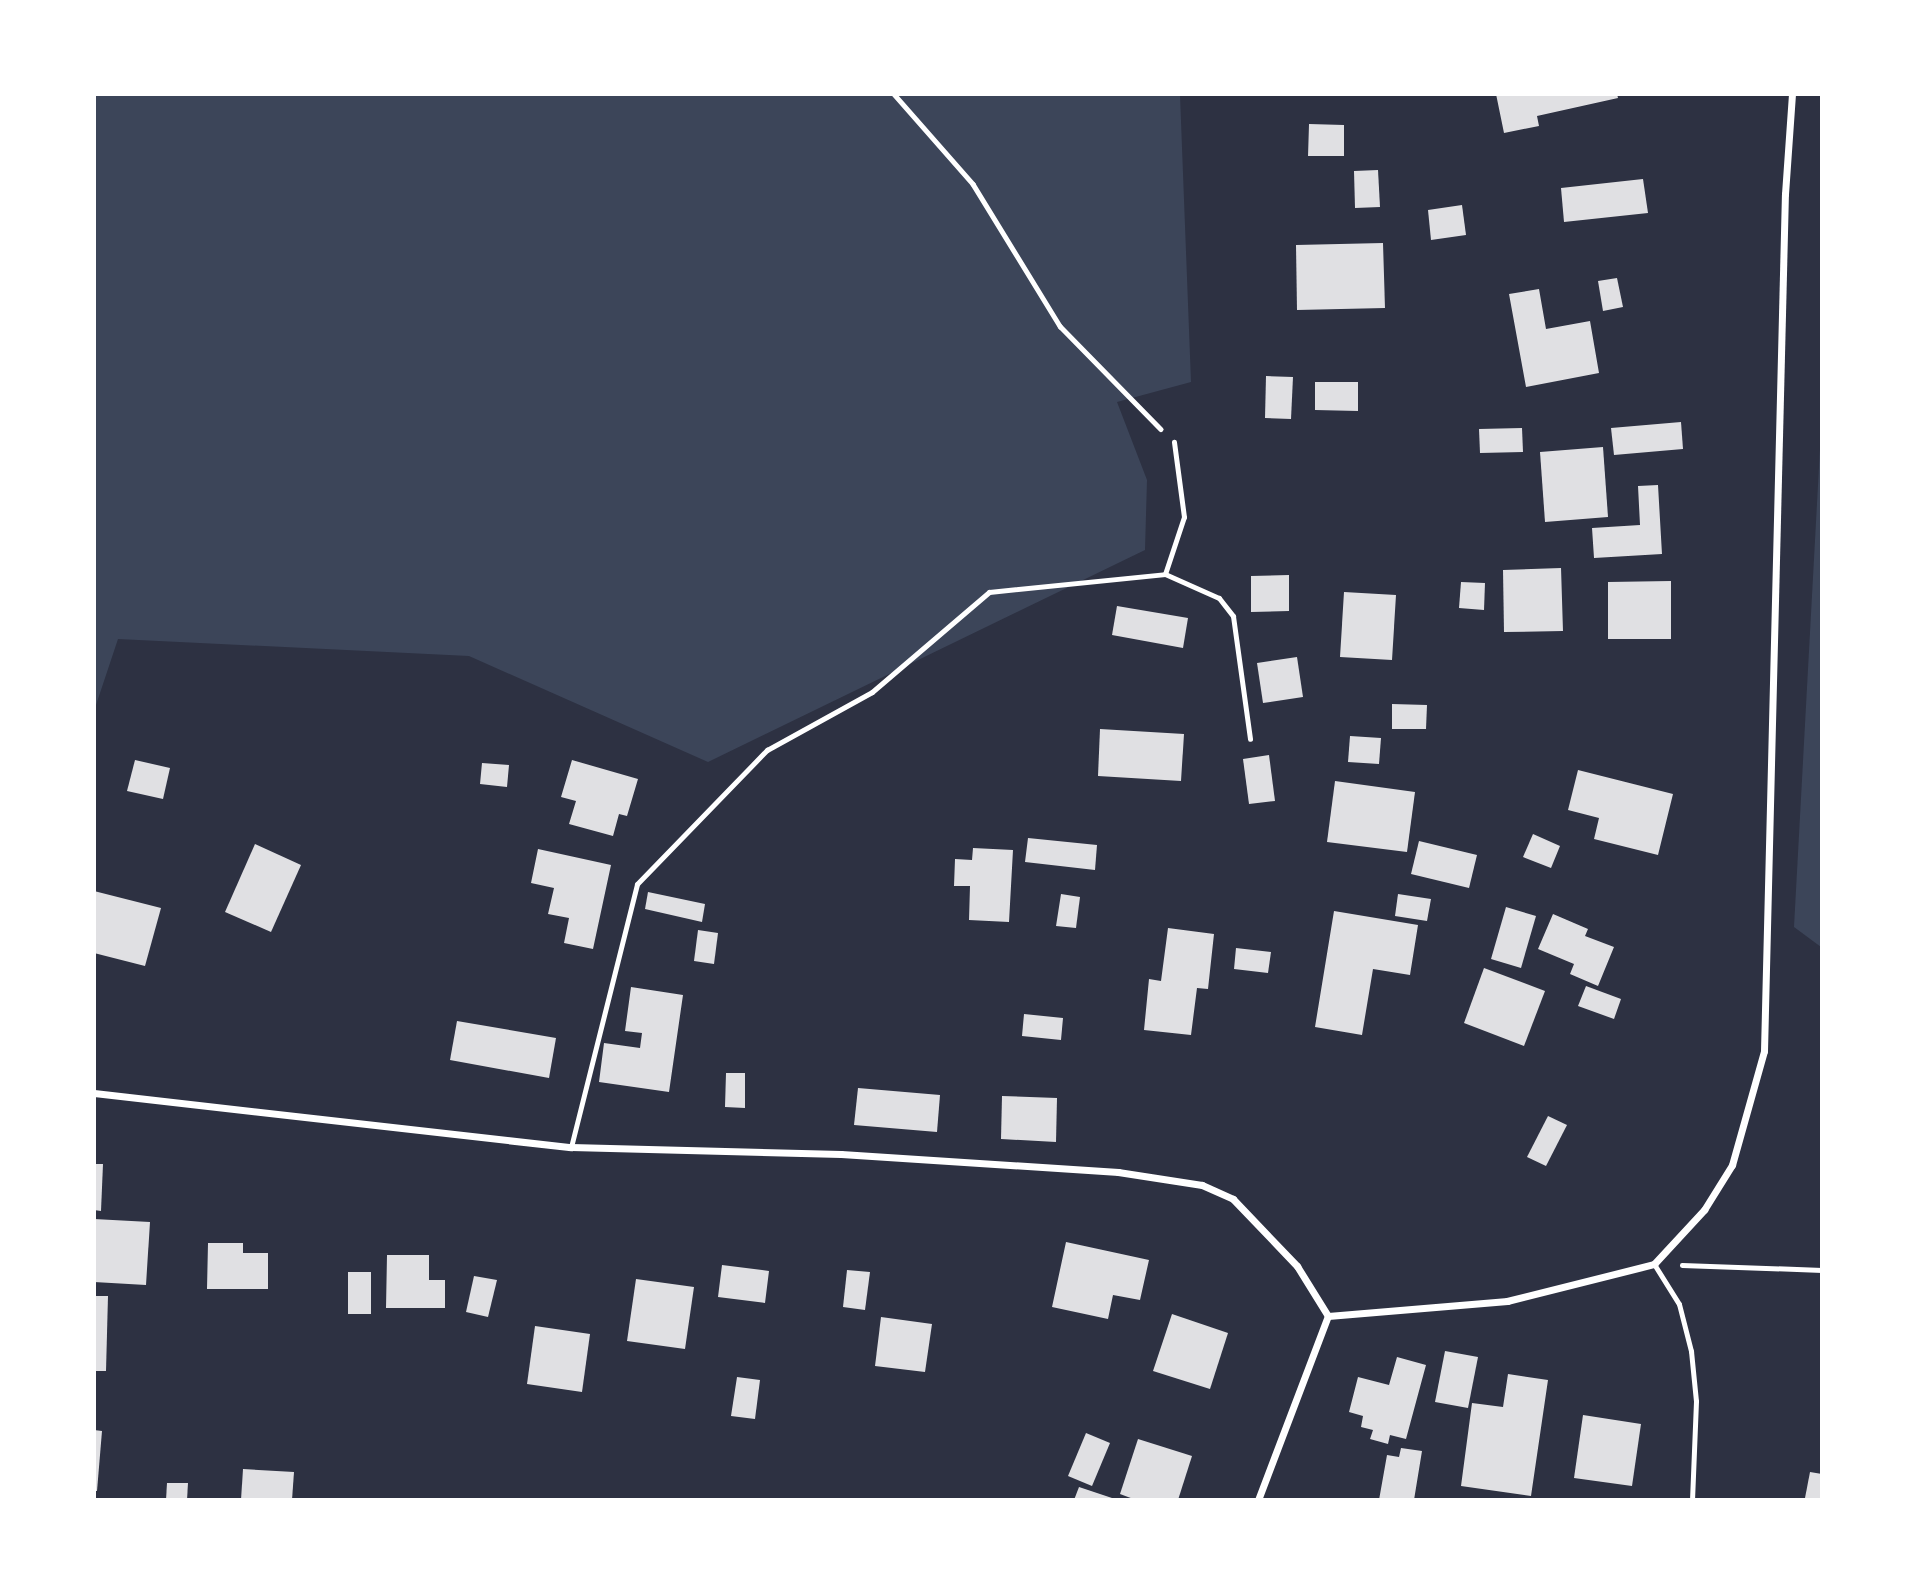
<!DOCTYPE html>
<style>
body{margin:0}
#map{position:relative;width:1916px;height:1594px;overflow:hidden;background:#2d3142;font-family:"Roboto Serif",serif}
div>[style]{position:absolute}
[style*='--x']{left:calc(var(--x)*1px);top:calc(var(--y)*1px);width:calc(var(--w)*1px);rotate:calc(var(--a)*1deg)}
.green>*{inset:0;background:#3c4559}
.building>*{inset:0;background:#e0e0e3}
.path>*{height:4.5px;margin:-2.25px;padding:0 2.25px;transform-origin:2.25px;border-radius:2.25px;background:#fff}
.service>*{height:5px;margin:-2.5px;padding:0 2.5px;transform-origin:2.5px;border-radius:2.5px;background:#fff}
.minor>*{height:7px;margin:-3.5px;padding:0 3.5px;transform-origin:3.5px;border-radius:3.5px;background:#fff}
span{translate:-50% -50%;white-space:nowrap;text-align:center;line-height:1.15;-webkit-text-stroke:7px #fff;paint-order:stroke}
.frame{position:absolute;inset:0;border:96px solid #fff;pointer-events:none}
</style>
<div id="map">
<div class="green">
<div style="clip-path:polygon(95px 95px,1180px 95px,1191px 382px,1117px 402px,1147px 480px,1145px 550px,708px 762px,469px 656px,118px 639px,95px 708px)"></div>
<div style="clip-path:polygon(1821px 430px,1821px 947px,1794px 927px)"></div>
</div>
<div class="building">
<div style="clip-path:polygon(1496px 94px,1617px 94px,1618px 98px,1537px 116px,1539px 126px,1504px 133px)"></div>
<div style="clip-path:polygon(1309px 124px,1344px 125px,1344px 156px,1308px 156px)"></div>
<div style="clip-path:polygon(1378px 170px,1380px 207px,1355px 208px,1354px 171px)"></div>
<div style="clip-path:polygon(1643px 179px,1648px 213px,1564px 222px,1561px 188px)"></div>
<div style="clip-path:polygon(1462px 205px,1466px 235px,1431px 240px,1428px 210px)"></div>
<div style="clip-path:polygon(1383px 243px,1385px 308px,1297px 310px,1296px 245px)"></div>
<div style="clip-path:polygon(1617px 278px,1623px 307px,1603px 311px,1598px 281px)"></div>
<div style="clip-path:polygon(1539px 289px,1546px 329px,1590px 321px,1599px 373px,1526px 387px,1509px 294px)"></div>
<div style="clip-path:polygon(1266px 376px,1293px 377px,1291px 419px,1265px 418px)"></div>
<div style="clip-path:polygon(1315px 382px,1358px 382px,1358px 411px,1315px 410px)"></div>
<div style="clip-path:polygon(1681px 422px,1683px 449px,1614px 455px,1611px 428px)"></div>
<div style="clip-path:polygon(1522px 428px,1523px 452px,1480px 453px,1479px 429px)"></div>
<div style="clip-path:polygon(1603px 447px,1608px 517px,1545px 522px,1540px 452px)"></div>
<div style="clip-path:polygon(1658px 485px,1662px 554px,1594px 558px,1592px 528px,1640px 525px,1638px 486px)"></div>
<div style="clip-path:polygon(1561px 568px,1563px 631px,1504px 632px,1503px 570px)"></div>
<div style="clip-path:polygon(1289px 575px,1289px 611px,1251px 612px,1251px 576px)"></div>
<div style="clip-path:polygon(1671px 581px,1671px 639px,1608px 639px,1608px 582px)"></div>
<div style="clip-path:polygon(1461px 582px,1485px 583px,1484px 610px,1459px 608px)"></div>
<div style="clip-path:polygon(1344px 592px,1396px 595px,1392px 660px,1340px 657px)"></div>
<div style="clip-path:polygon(1117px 606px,1188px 618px,1183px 648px,1112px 635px)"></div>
<div style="clip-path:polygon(1297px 657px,1303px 697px,1263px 703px,1257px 663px)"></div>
<div style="clip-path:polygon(1392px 704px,1427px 705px,1426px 729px,1392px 729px)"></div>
<div style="clip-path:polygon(1100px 729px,1184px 734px,1181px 781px,1098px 776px)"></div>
<div style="clip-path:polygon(1350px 736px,1381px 738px,1379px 764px,1348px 762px)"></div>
<div style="clip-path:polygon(1269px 755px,1275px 801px,1249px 804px,1243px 759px)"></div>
<div style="clip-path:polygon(135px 760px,170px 768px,163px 799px,127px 791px)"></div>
<div style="clip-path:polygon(572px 760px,638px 779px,627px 816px,619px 814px,613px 836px,569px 824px,576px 801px,561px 797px)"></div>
<div style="clip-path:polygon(482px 763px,509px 765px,507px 787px,480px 784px)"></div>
<div style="clip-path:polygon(1578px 770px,1673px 794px,1658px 855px,1594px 839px,1599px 818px,1568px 810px)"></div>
<div style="clip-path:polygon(1335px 781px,1415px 792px,1407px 852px,1327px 842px)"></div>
<div style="clip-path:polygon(1533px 834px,1560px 846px,1551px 868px,1523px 857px)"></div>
<div style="clip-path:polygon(1028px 838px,1097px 845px,1095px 870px,1025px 862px)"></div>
<div style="clip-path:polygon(1419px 841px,1477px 855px,1469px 888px,1411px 874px)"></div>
<div style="clip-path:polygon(255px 844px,301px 865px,271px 932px,225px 912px)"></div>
<div style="clip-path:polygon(973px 848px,1013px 850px,1009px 922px,969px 920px,970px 886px,954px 886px,955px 859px,972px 860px)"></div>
<div style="clip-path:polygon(538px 849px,611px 865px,593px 949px,564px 943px,569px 918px,548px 914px,554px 888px,531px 883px)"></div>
<div style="clip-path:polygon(94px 891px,161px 908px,145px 966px,94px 953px)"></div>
<div style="clip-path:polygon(648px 892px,705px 904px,702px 922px,645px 909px)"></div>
<div style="clip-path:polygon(1061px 894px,1080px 897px,1076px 928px,1056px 926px)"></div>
<div style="clip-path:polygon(1398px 894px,1431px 899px,1427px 921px,1395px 916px)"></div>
<div style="clip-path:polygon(1506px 907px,1536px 916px,1521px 968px,1491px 959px)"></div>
<div style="clip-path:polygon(1334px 911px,1418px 925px,1410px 975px,1373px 969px,1362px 1035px,1315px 1027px)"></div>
<div style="clip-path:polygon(1553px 914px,1588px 929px,1585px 936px,1614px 947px,1598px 986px,1570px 974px,1574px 964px,1538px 949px)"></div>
<div style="clip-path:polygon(1168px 928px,1214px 934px,1208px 989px,1197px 988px,1191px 1035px,1144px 1030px,1149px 979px,1161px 981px)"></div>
<div style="clip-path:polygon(698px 930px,718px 933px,714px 964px,694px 961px)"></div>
<div style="clip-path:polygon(1236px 948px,1271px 952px,1268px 973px,1234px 969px)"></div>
<div style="clip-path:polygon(1484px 968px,1545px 991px,1524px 1046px,1464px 1023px)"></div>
<div style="clip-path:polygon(1586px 986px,1621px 999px,1614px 1019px,1578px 1006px)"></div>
<div style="clip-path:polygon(631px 987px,683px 995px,669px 1092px,599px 1082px,604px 1043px,640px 1048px,642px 1033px,625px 1031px)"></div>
<div style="clip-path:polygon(1024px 1014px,1063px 1018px,1061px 1040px,1022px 1036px)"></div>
<div style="clip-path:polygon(457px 1021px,556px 1038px,549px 1078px,450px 1060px)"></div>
<div style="clip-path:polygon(726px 1073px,745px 1073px,745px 1108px,725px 1107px)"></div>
<div style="clip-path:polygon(858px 1088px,940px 1095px,937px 1132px,854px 1125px)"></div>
<div style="clip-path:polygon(1002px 1096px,1057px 1098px,1056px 1142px,1001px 1139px)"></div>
<div style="clip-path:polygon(1548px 1116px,1567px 1125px,1546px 1166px,1527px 1157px)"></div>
<div style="clip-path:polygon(94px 1164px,103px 1164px,101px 1211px,94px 1210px)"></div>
<div style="clip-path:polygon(94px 1219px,150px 1222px,146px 1285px,94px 1282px)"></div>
<div style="clip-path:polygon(1066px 1242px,1149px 1260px,1140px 1300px,1113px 1295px,1108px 1319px,1052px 1307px)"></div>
<div style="clip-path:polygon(208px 1243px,243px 1243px,243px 1253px,268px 1253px,268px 1289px,207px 1289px)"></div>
<div style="clip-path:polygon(387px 1255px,429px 1255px,429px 1280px,445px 1280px,445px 1308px,386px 1308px)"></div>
<div style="clip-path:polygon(722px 1265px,769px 1271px,765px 1303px,718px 1297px)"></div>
<div style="clip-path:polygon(847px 1270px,870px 1272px,865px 1310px,843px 1307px)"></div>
<div style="clip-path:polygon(348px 1272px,371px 1272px,371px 1314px,348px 1314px)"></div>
<div style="clip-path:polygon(474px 1276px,497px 1280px,488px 1317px,466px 1312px)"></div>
<div style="clip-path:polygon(636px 1279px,694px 1287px,685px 1349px,627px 1341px)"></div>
<div style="clip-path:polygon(94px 1296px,108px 1296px,106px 1371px,94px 1371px)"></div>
<div style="clip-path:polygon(1172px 1314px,1228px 1333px,1210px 1389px,1153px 1371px)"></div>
<div style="clip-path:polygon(881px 1317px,932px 1324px,925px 1372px,875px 1366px)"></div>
<div style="clip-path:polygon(535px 1326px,590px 1334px,582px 1392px,527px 1384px)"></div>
<div style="clip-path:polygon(1445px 1351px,1478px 1357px,1468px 1408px,1435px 1402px)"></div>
<div style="clip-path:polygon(1397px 1357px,1426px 1365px,1406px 1439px,1390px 1435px,1388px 1444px,1370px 1439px,1373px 1430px,1361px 1427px,1363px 1416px,1349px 1412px,1358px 1377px,1389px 1385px)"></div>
<div style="clip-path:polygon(1508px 1374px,1548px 1380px,1531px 1496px,1461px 1486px,1472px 1403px,1503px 1407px)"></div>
<div style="clip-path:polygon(737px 1377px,760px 1380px,755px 1419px,731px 1416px)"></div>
<div style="clip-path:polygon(1583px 1415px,1641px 1424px,1632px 1486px,1574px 1478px)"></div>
<div style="clip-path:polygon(94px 1430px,102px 1431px,97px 1491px,94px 1491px)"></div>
<div style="clip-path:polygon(1086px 1433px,1110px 1443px,1092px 1486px,1068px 1476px)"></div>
<div style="clip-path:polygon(1138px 1439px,1192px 1456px,1178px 1500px,1136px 1500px,1120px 1494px)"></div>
<div style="clip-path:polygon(1401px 1448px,1422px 1451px,1414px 1500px,1379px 1500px,1387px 1455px,1399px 1457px)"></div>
<div style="clip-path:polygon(243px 1469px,294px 1472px,292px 1500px,241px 1500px)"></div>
<div style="clip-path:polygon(1810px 1472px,1822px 1474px,1820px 1500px,1805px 1498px)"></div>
<div style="clip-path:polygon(167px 1483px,188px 1483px,187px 1500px,166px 1500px)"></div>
<div style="clip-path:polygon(1079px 1487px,1115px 1499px,1115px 1500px,1074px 1500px)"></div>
</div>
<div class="path">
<div style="--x:894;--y:94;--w:120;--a:48.7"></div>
<div style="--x:973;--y:184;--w:167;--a:58.5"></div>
<div style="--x:1060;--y:326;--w:144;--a:45.6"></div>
<div style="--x:1682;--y:1265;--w:140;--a:2"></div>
</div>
<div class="service">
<div style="--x:1165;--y:574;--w:59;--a:24"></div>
<div style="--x:1219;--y:598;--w:23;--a:52"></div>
<div style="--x:1233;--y:616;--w:124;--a:82.1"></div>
<div style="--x:571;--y:1147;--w:271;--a:-75.9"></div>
<div style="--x:637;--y:884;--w:187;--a:-45.9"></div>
<div style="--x:767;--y:750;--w:120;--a:-28.9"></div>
<div style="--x:872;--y:692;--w:154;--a:-40.5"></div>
<div style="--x:989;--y:592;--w:177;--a:-5.8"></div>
<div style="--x:1165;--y:574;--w:60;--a:-71.6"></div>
<div style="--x:1184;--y:517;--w:76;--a:-97.6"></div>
<div style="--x:1654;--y:1264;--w:47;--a:58"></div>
<div style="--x:1679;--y:1304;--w:49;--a:75.7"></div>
<div style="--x:1691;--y:1351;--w:50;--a:84.3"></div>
<div style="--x:1696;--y:1401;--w:99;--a:92.3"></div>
</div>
<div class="minor">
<div style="--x:94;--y:1093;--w:480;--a:6.5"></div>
<div style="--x:571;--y:1147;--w:270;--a:1.5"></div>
<div style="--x:841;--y:1154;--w:278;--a:3.7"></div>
<div style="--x:1118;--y:1172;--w:85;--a:8.8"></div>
<div style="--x:1202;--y:1185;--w:34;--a:24"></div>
<div style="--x:1233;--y:1199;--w:93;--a:46.3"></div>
<div style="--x:1297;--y:1266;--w:59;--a:58.2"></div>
<div style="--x:1328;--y:1316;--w:180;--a:-4.8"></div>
<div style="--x:1507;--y:1301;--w:152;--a:-14.1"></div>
<div style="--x:1654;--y:1264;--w:74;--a:-47.2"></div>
<div style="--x:1704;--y:1210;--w:53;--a:-58.1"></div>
<div style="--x:1732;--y:1165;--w:118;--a:-74.3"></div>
<div style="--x:1764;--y:1051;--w:857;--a:-88.6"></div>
<div style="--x:1785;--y:194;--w:100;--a:-86"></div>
<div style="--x:1258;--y:1500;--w:197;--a:-69.2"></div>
</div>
<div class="frame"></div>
</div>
